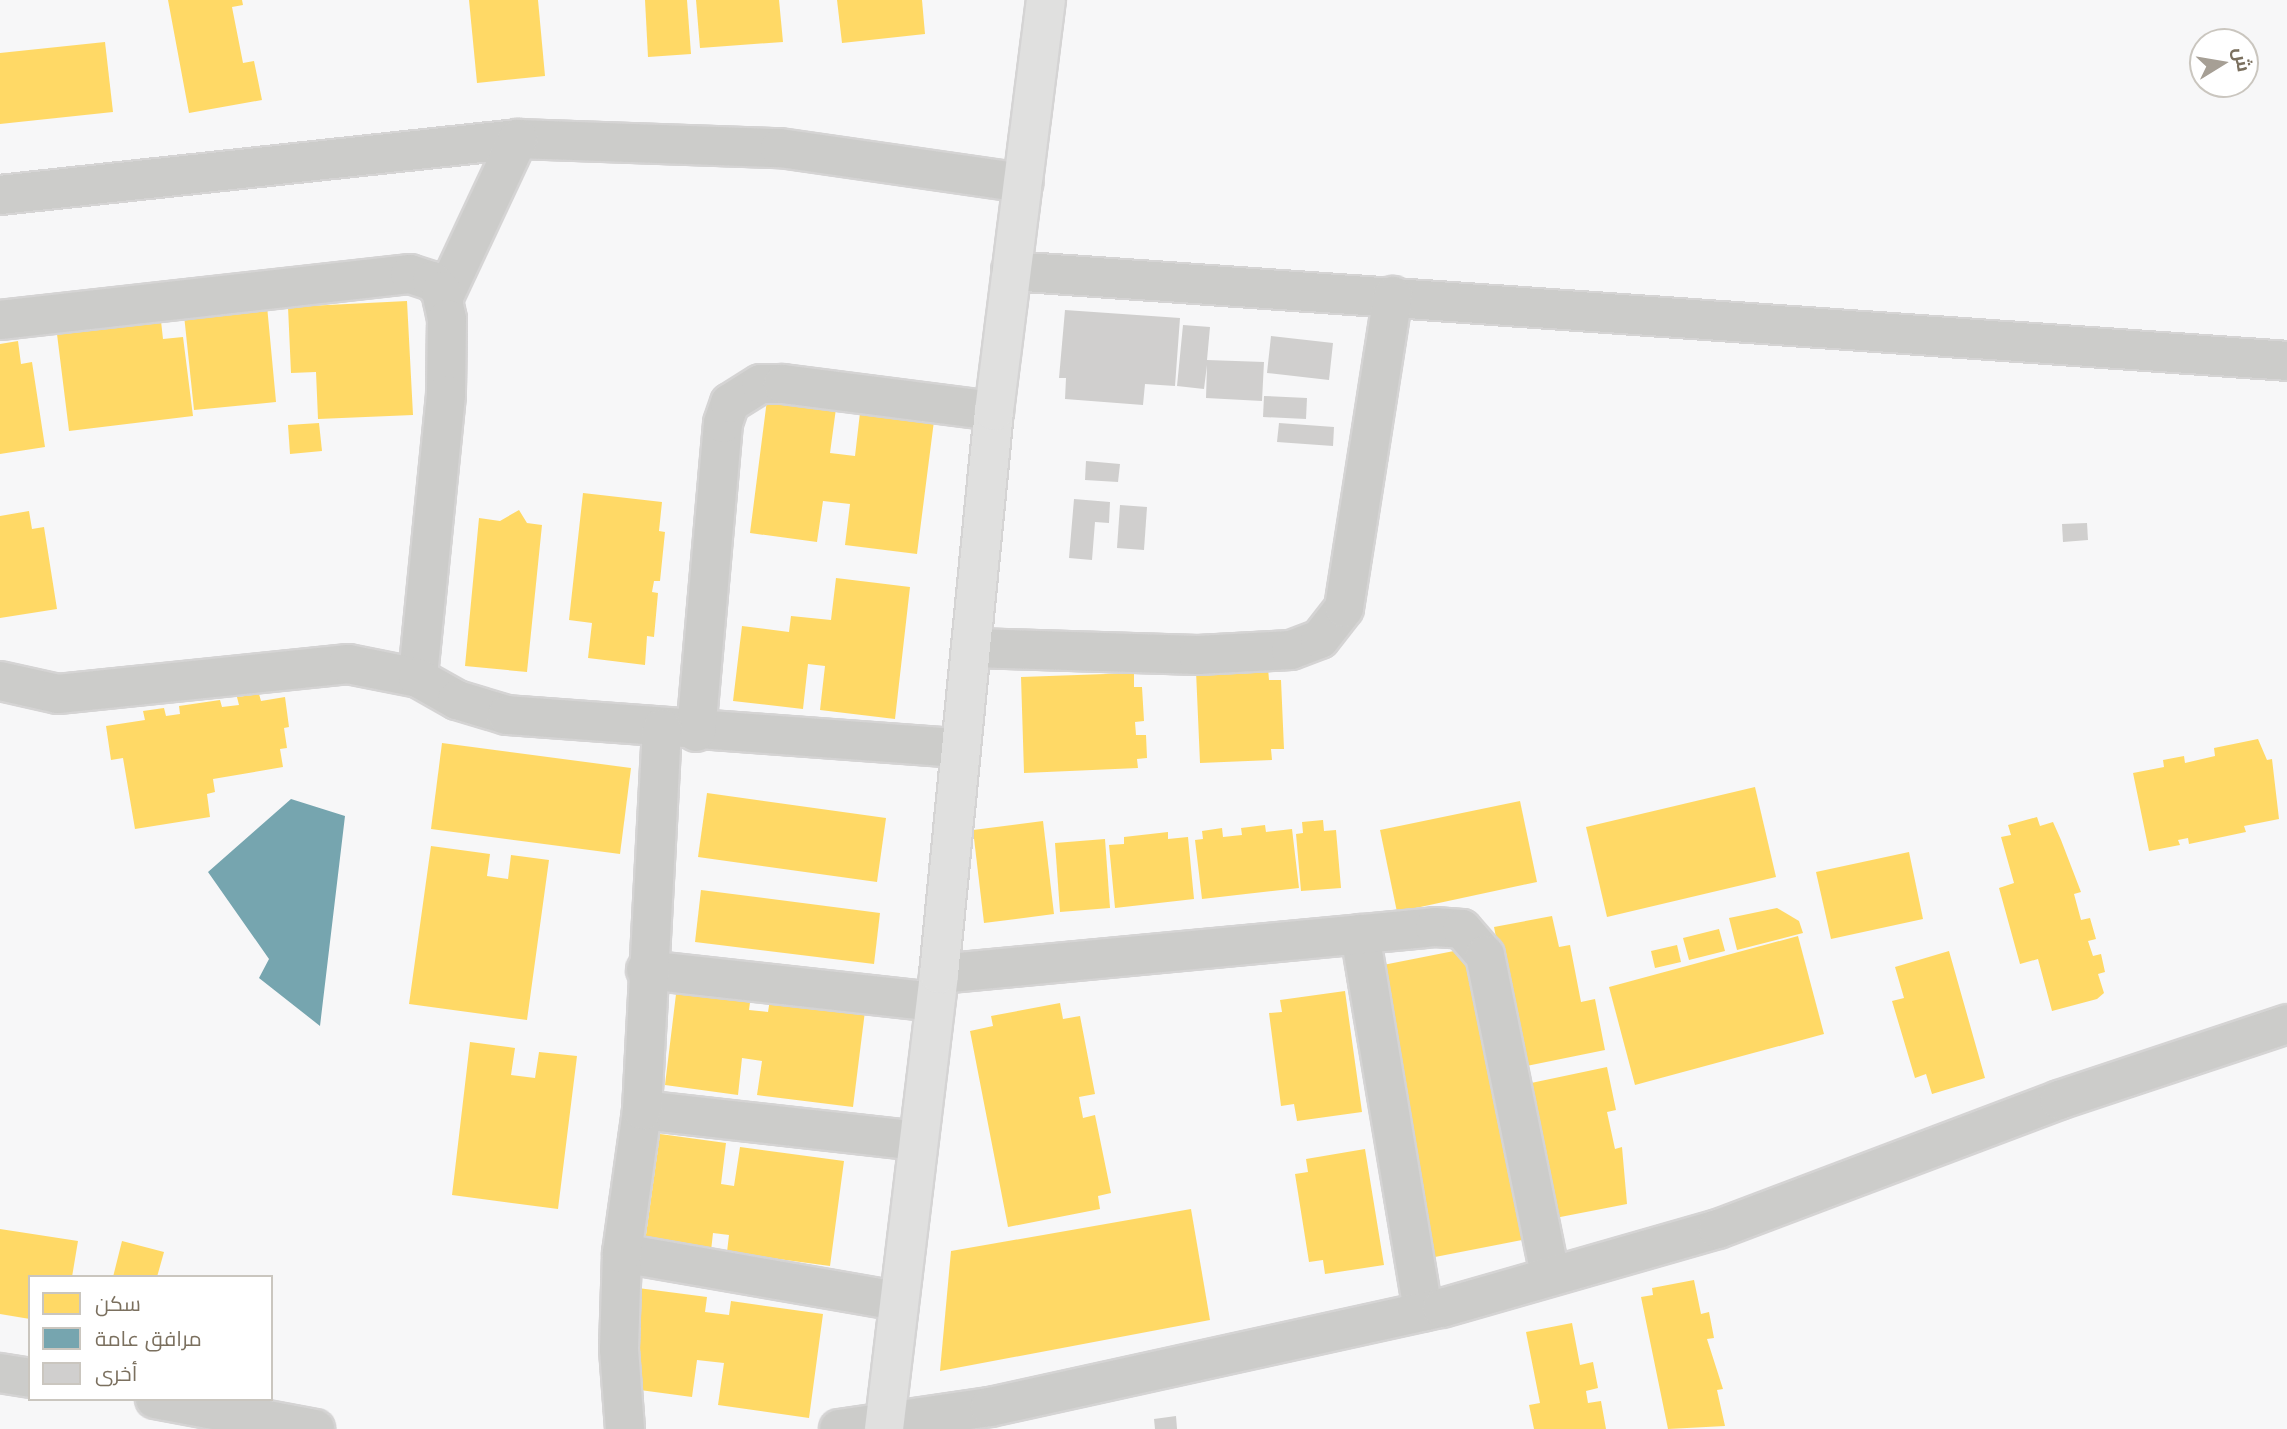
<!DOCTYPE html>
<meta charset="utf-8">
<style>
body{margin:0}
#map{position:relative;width:2287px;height:1429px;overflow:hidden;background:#f7f7f8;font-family:Mulish,Cairo,sans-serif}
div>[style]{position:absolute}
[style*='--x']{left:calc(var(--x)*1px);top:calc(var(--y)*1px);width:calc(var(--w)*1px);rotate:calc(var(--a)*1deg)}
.homes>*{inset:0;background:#ffd966}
.public>*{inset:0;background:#76a5af}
.building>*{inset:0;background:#d0cfce}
.roads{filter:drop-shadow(2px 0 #d5d4d4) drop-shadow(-2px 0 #d5d4d4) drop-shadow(0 2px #d5d4d4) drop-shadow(0 -2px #d5d4d4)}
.minor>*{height:38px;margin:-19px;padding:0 19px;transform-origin:19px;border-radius:19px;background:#ccccca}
.secondary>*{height:38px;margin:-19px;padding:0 19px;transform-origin:19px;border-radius:19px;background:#e0e0df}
span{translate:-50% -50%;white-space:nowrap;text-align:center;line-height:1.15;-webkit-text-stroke:7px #fff;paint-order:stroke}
.legend{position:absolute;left:28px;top:1275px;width:245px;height:126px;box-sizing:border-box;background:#fff;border:2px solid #cac6bf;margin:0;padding:9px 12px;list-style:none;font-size:21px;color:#7b705f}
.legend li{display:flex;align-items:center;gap:14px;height:35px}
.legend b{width:35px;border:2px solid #cac6bf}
.north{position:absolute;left:2189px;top:28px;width:70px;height:70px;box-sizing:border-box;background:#fff;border:2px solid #cac6bf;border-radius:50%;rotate:79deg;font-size:19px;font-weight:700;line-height:28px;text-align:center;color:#7b705f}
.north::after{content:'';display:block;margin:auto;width:24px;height:32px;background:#a69f95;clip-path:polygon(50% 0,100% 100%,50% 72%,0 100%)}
</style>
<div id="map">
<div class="homes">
<div style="clip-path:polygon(168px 0,242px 0,243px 5px,232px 7px,243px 63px,254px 61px,262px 100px,189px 113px)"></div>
<div style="clip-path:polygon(469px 0,538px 0,545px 76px,477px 83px)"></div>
<div style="clip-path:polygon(645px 0,687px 0,691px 54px,648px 57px)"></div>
<div style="clip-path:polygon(696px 0,779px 0,783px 42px,700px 48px)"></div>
<div style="clip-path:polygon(837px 0,922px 0,925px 34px,842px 43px)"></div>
<div style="clip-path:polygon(105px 42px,113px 112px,0 124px,0 53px)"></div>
<div style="clip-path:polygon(407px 301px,413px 415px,318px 419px,316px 372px,291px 373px,288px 307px)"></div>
<div style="clip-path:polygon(267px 306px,276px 402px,194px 410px,184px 315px)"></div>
<div style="clip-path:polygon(160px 312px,163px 339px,183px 337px,193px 416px,69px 431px,56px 326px)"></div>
<div style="clip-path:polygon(18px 341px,21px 364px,32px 362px,45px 447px,0 454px,0 344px)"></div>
<div style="clip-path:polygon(768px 392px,837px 401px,830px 453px,855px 456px,861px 404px,935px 413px,917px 554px,845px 545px,850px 504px,823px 501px,817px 542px,750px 533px)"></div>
<div style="clip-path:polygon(319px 423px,322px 451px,290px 454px,288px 425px)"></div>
<div style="clip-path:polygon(583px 493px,662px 502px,659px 531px,665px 532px,660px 581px,654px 581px,652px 592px,658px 593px,654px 637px,647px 636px,645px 665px,588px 658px,592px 623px,569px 620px)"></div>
<div style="clip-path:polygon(519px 510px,527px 523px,542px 525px,527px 672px,465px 666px,479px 518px,500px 521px)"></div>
<div style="clip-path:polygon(29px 511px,32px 529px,44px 527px,57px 609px,0 618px,0 516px)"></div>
<div style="clip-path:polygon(836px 578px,910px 587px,895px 719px,820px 710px,825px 666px,808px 664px,803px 709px,733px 701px,742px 626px,789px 632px,791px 616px,831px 620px)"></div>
<div style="clip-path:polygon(1268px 668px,1269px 680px,1281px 680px,1284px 749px,1271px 749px,1272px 760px,1200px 763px,1196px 671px)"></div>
<div style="clip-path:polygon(1134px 673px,1134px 687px,1142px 687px,1144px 721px,1135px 722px,1136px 735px,1146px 735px,1147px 758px,1137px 759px,1138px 768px,1024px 773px,1021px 677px)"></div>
<div style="clip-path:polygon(259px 694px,261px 701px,285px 697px,289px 727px,284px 728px,287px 748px,280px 749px,283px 767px,213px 779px,215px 792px,207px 794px,210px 817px,135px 829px,123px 758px,111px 760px,106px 726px,145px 720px,143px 711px,164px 708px,166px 716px,180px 714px,179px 706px,220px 700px,222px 707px,239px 705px,237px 697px)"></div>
<div style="clip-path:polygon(2258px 739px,2267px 760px,2272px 759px,2279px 819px,2244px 826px,2246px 832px,2189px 844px,2188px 838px,2178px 840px,2180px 845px,2149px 851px,2133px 773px,2164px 767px,2163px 760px,2184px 756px,2185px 763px,2215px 756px,2214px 748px)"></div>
<div style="clip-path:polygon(442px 743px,631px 768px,620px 854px,431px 829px)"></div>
<div style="clip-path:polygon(1755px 787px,1776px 877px,1607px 917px,1586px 827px)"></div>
<div style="clip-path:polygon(707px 793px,886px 818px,877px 882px,698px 857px)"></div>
<div style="clip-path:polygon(1520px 801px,1537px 882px,1397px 912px,1380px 830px)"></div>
<div style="clip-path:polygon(2037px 817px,2040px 826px,2053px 822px,2061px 840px,2081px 892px,2074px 894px,2081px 920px,2090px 918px,2096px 939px,2088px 941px,2093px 956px,2101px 954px,2105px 972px,2098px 974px,2104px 993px,2097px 999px,2052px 1011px,2038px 959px,2020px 964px,1999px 888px,2014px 883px,2001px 837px,2011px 835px,2008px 825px)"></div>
<div style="clip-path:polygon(1323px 820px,1324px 831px,1336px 830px,1341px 888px,1301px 891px,1296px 834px,1303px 833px,1302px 822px)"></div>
<div style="clip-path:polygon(1043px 821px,1054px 914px,984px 923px,973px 830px)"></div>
<div style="clip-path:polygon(1265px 825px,1266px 832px,1292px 829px,1299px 888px,1202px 899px,1195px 840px,1203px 839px,1202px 831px,1222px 828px,1223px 837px,1242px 835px,1241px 828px)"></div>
<div style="clip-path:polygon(1168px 832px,1168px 839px,1188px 837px,1194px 899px,1115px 908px,1109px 845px,1124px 844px,1124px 837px)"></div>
<div style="clip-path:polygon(1105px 839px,1110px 908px,1060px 912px,1055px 843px)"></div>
<div style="clip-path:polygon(431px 846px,490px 854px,487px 876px,508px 879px,511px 855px,549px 860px,527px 1020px,409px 1004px)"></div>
<div style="clip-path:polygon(1909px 852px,1923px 919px,1831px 939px,1816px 872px)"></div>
<div style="clip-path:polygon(701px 890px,880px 913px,874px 964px,695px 942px)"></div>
<div style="clip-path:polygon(1777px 908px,1799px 921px,1803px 933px,1737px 950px,1729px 918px)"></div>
<div style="clip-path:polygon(1552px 916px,1559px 947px,1570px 945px,1581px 1002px,1595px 999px,1605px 1050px,1522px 1067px,1494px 927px)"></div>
<div style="clip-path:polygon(1719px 929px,1725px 951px,1689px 960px,1683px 938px)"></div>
<div style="clip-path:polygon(1798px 936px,1824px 1034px,1635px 1085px,1609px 987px)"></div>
<div style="clip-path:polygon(1677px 945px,1681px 962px,1655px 968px,1651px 951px)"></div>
<div style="clip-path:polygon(1464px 949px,1522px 1240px,1435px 1257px,1378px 966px)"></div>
<div style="clip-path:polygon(1949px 951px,1985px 1078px,1932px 1094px,1926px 1074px,1915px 1078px,1892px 1001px,1904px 998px,1895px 967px)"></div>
<div style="clip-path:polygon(677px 986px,751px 995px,749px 1010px,768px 1012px,770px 999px,865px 1011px,853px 1107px,757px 1095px,762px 1061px,742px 1058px,738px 1095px,665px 1085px)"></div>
<div style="clip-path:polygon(1345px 991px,1362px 1112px,1297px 1121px,1294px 1104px,1281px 1106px,1269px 1013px,1282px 1012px,1280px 1000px)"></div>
<div style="clip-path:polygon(1060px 1003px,1063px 1019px,1080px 1016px,1095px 1094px,1079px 1097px,1083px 1118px,1095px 1115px,1111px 1193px,1098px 1196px,1100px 1209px,1008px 1227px,970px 1031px,993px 1026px,991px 1016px)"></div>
<div style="clip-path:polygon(470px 1042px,515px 1048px,511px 1075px,535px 1078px,539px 1052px,577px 1056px,558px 1209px,452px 1195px)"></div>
<div style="clip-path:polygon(1607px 1067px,1616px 1110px,1607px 1112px,1615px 1149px,1622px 1147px,1627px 1204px,1550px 1219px,1522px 1085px)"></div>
<div style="clip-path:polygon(660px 1134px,726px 1143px,721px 1184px,734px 1186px,740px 1147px,844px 1161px,830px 1266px,727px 1252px,729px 1235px,713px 1233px,711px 1251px,645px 1242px)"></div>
<div style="clip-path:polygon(1365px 1149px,1384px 1265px,1325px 1274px,1323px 1260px,1309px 1262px,1295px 1174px,1308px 1172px,1306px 1159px)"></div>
<div style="clip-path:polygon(1191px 1209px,1210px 1320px,940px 1371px,951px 1251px)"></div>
<div style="clip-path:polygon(0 1229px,78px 1241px,72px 1277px,30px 1277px,30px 1319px,0 1314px)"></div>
<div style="clip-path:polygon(122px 1241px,164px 1252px,157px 1277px,113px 1277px)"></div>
<div style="clip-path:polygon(1694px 1280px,1701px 1314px,1709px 1312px,1714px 1338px,1707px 1339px,1723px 1389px,1717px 1390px,1725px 1426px,1668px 1429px,1641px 1297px,1653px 1295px,1652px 1288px)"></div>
<div style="clip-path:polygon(638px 1288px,707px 1297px,705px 1312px,729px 1315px,731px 1301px,823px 1314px,809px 1418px,718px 1405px,724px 1363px,697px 1360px,692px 1397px,625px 1388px)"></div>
<div style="clip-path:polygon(1572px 1323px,1580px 1365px,1593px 1362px,1598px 1388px,1586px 1391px,1588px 1403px,1601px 1401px,1606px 1429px,1534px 1429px,1529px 1405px,1540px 1403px,1526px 1332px)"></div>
</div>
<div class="public">
<div style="clip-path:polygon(291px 799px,345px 816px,320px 1026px,259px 978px,269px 959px,208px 872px)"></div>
</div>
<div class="building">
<div style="clip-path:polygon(1065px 310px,1180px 318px,1175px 386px,1145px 384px,1143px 405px,1065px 399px,1066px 378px,1059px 378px)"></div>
<div style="clip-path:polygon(1183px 325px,1210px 327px,1207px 360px,1264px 362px,1262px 401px,1206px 398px,1207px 365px,1204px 389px,1177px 386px)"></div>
<div style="clip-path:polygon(1271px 336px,1333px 343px,1329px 380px,1267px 373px)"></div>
<div style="clip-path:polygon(1264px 396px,1307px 398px,1306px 419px,1263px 417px)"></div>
<div style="clip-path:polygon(1279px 423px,1334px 427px,1333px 446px,1277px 442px)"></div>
<div style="clip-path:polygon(1086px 461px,1120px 464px,1118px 482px,1085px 480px)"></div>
<div style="clip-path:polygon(1074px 499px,1110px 502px,1109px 523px,1095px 522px,1092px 560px,1069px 558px)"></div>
<div style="clip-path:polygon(1120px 505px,1147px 507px,1144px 550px,1117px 548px)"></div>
<div style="clip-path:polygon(2087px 523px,2088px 540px,2063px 542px,2062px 524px)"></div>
<div style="clip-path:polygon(1176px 1416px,1177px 1429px,1155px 1429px,1154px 1419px)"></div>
</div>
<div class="roads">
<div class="minor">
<div style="--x:0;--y:195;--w:521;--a:-6.17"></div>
<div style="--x:518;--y:139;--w:262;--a:2"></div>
<div style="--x:780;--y:148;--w:246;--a:8.2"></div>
<div style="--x:1011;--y:271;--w:1279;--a:4.03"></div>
<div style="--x:443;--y:299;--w:177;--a:-64.9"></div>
<div style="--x:0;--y:320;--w:413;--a:-6.4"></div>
<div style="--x:410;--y:274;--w:23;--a:18"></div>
<div style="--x:432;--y:281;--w:13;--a:48"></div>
<div style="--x:441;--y:291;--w:29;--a:78"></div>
<div style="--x:447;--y:319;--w:76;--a:90.8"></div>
<div style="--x:446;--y:395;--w:284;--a:95.7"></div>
<div style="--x:974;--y:648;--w:224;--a:1.8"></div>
<div style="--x:1198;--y:655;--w:93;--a:-3.1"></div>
<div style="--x:1291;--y:650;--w:31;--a:-21"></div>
<div style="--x:1320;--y:639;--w:39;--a:-52"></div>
<div style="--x:1344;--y:608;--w:316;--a:-81.1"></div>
<div style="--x:0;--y:681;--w:59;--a:12.6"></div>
<div style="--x:58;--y:694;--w:292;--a:-5.9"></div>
<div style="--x:348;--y:664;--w:71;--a:11.3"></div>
<div style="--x:418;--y:678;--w:45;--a:29.4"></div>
<div style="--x:457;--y:700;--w:52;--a:16.7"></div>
<div style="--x:507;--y:715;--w:454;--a:4.2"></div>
<div style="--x:696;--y:732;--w:310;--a:-85"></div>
<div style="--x:723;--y:423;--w:21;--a:-71"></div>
<div style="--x:730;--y:403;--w:36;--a:-32"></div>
<div style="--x:761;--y:384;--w:22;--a:0"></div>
<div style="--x:783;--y:384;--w:213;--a:7.3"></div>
<div style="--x:1360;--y:934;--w:383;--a:80.5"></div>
<div style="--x:646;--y:970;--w:291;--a:6.3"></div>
<div style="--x:939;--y:974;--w:498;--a:-5.4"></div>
<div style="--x:1435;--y:927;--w:27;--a:4"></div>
<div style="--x:1462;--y:929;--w:35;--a:49"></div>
<div style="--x:1485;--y:955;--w:327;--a:78.5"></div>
<div style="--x:642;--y:1110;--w:277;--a:6.4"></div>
<div style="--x:622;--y:1253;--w:280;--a:9.9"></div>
<div style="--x:0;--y:1373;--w:30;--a:9"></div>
<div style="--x:155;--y:1399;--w:163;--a:10.6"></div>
<div style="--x:625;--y:1429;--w:80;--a:-94.3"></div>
<div style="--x:619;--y:1349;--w:96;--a:-88.2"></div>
<div style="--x:622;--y:1253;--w:144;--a:-82"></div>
<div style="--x:642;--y:1110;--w:382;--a:-87"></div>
<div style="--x:839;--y:1429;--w:153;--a:-8.3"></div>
<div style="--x:990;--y:1407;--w:463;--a:-12.4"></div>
<div style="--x:1442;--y:1308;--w:287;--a:-16"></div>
<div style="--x:1718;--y:1229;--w:365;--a:-20.7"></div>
<div style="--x:2059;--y:1100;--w:240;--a:-18.4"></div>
</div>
<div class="secondary">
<div style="--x:884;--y:1429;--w:458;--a:-83.1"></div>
<div style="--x:939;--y:974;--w:566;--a:-84.42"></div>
<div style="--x:994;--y:411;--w:414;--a:-82.8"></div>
</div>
</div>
<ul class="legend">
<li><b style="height:19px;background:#ffd966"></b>سكن</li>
<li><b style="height:19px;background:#76a5af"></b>مرافق عامة</li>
<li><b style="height:19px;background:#d0cfce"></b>أخرى</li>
</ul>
<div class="north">ش</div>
</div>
